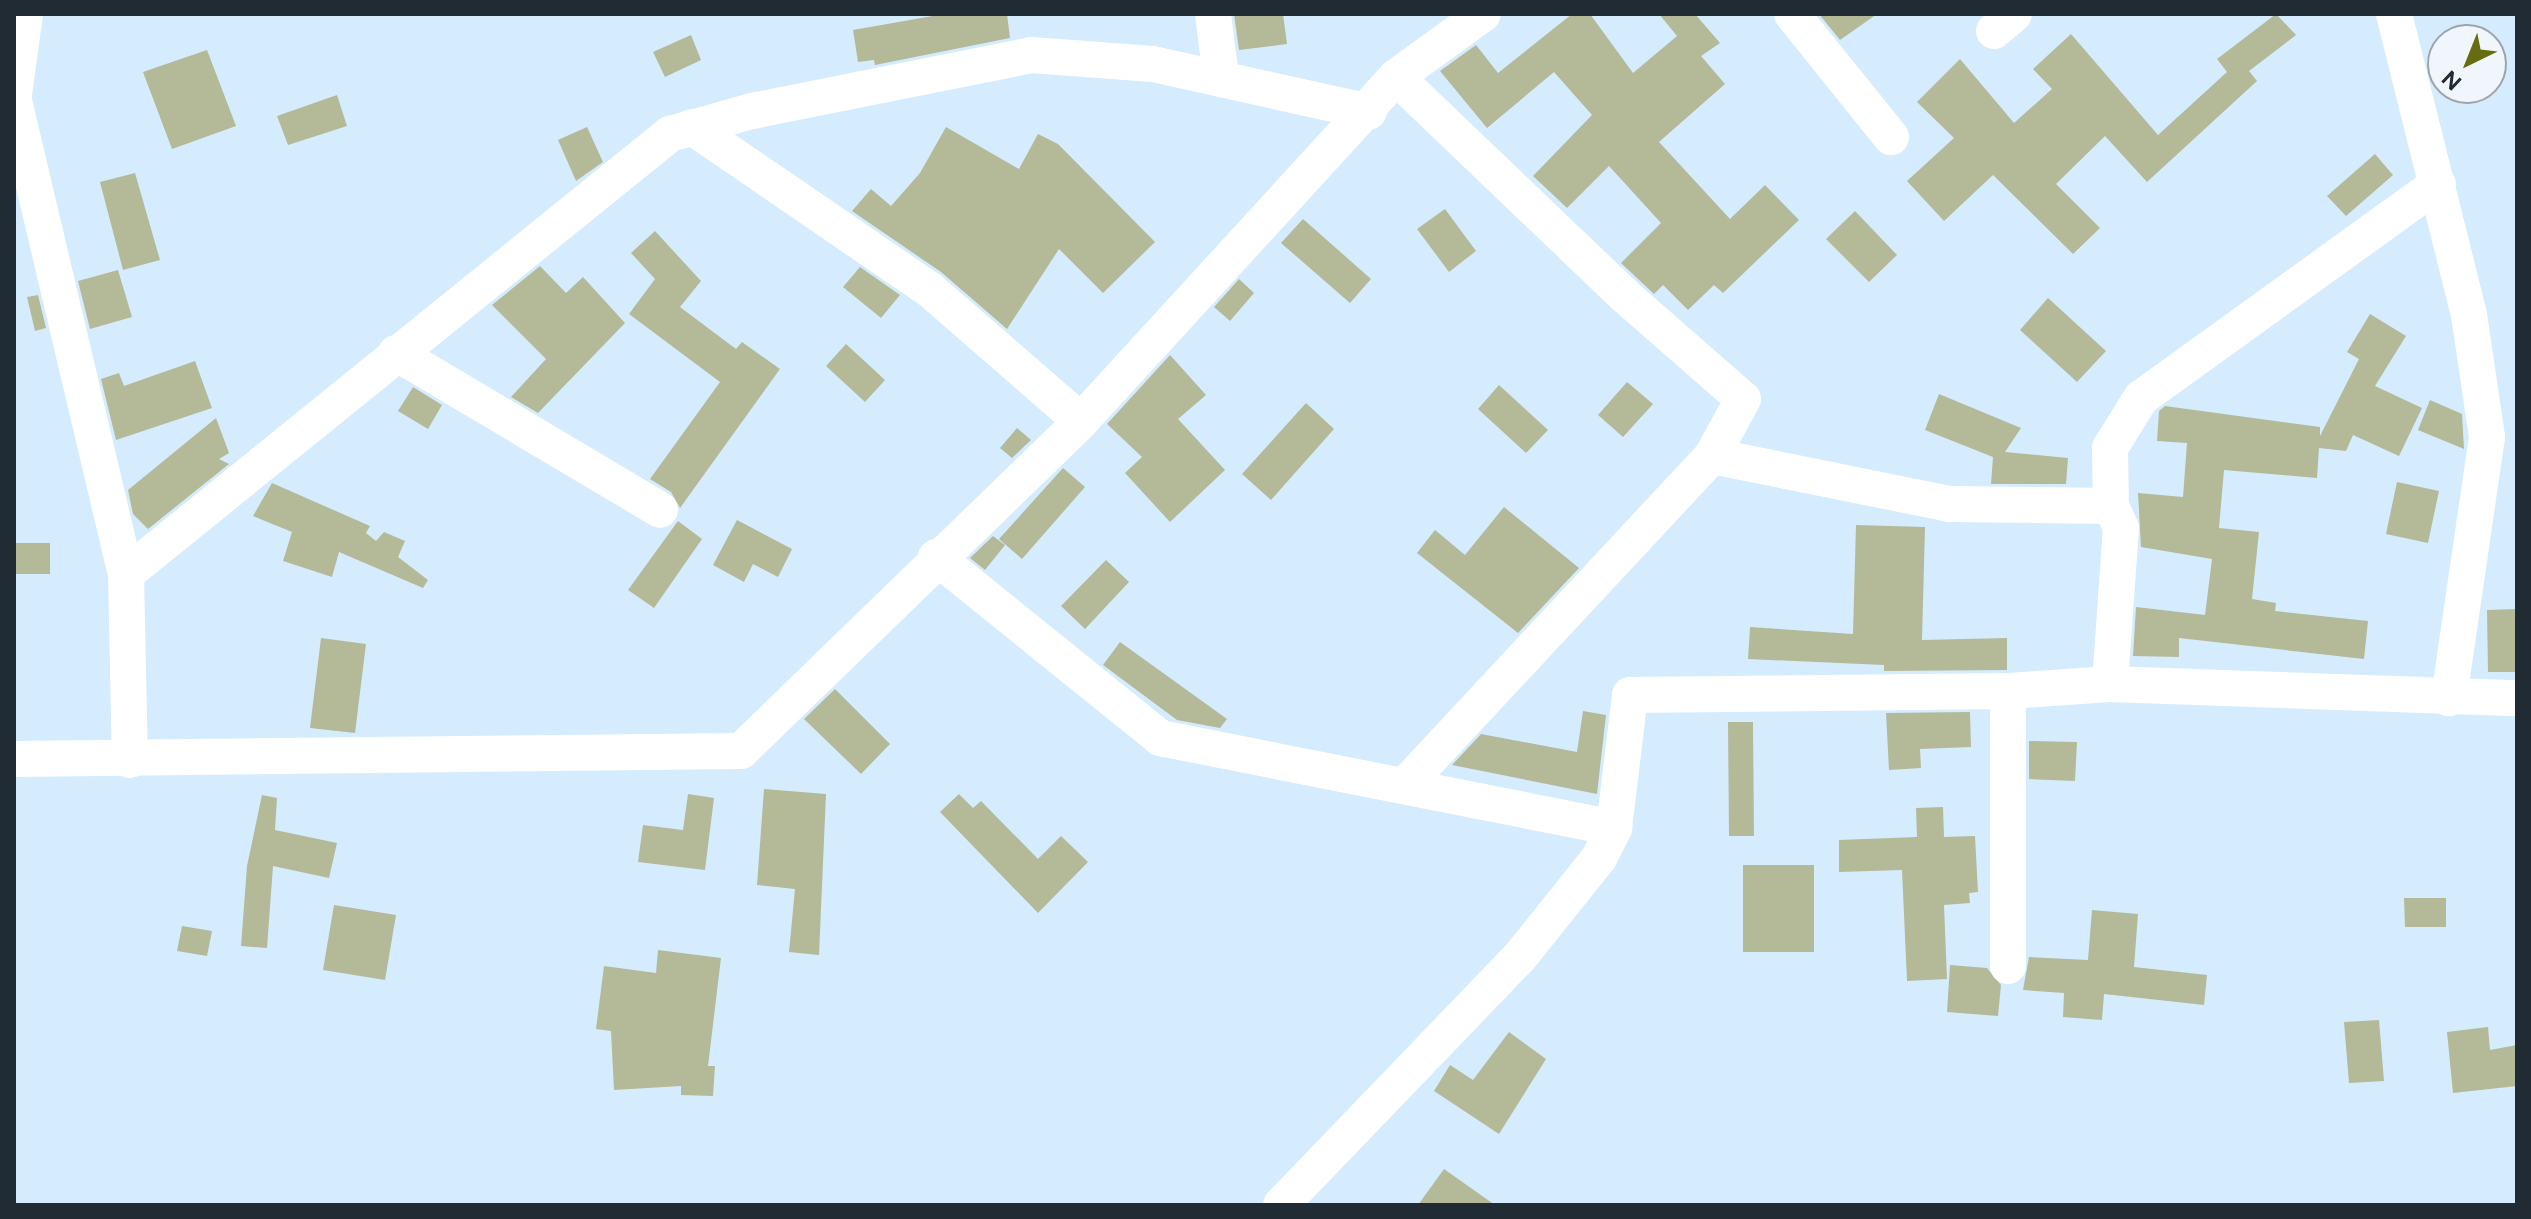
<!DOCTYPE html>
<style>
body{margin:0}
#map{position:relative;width:2531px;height:1219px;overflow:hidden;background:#d4ecfe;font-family:Figtree,sans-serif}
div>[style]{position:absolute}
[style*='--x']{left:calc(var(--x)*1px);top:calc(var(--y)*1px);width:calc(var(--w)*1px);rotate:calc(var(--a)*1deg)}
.building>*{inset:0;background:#b4b998}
.street>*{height:36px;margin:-18px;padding:0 18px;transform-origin:18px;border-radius:18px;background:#fff}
span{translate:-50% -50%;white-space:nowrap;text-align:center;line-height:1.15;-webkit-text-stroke:8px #f0f6fb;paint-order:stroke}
.frame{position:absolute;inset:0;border:16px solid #202b34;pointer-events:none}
.north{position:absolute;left:2427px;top:24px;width:80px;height:80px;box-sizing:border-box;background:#f0f6fb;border:2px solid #9da5ab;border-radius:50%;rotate:223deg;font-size:22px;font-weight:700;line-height:32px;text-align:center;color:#202b34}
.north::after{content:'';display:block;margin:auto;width:28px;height:36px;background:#676c11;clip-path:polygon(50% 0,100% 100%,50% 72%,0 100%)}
</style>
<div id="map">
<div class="building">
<div style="clip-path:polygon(944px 14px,1007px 14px,1010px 38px,875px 65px,874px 60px,858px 62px,853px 30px)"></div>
<div style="clip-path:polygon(1234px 14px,1283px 14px,1287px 44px,1239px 50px)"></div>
<div style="clip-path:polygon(1572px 14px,1590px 14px,1633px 73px,1677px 36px,1659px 14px,1695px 14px,1720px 43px,1701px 56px,1725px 84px,1659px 142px,1730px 219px,1765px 185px,1799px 220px,1723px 293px,1714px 285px,1688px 310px,1663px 285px,1654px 294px,1621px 263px,1661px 223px,1609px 166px,1567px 208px,1533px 176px,1592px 115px,1554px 72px,1487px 128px,1440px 71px,1476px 45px,1498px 73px)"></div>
<div style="clip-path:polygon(1819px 14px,1877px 14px,1840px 40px)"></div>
<div style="clip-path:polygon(2276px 14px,2296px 35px,2249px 71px,2257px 81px,2147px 182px,2105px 136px,2056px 184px,2100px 228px,2073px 254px,1993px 175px,1944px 221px,1907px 181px,1954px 138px,1917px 102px,1960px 59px,2014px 123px,2052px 89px,2033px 69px,2071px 34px,2158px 135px,2227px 72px,2217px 59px)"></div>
<div style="clip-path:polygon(691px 35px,701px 60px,665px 77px,653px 52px)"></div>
<div style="clip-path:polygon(207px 50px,236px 126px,172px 149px,143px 72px)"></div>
<div style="clip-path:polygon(337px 95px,347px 126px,288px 145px,277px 116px)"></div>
<div style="clip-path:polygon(587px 127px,603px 162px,576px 181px,558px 140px)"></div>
<div style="clip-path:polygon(946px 127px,1019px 169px,1038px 134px,1058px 144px,1155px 242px,1103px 293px,1059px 249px,1007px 329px,941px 272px,852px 211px,871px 189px,891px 206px,920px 173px)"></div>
<div style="clip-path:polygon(2375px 154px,2393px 175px,2346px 216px,2327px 196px)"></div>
<div style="clip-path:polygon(135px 173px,160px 260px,123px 270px,100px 182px)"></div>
<div style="clip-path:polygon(1445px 209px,1476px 251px,1449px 272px,1417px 229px)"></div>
<div style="clip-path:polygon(1855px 211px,1897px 255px,1869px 282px,1826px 239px)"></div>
<div style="clip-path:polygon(1303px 219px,1371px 279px,1350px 303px,1281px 243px)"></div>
<div style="clip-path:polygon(655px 231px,701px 281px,680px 307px,736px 349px,742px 342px,780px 369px,680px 508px,671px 492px,650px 479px,720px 382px,629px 314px,655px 279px,631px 253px)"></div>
<div style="clip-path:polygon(540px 266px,566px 293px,583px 277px,625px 323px,538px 413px,511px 397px,546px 359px,492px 305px)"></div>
<div style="clip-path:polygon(860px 267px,900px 295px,881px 318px,843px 287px)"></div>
<div style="clip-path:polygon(118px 270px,132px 317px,90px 329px,78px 281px)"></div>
<div style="clip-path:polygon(1239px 279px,1254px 293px,1230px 321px,1214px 307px)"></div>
<div style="clip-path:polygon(38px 295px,46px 328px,35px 331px,27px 297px)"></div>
<div style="clip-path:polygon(2048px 298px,2106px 351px,2077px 382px,2020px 330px)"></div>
<div style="clip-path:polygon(2370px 314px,2406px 336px,2375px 386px,2422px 408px,2399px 456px,2353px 435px,2346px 451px,2319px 448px,2317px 478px,2224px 470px,2219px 528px,2259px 532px,2252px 599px,2276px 603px,2275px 611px,2368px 621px,2364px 659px,2179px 638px,2179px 657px,2133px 656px,2136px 607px,2205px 615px,2212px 559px,2141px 547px,2138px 493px,2183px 497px,2187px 443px,2157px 441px,2159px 411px,2165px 406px,2320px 427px,2320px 436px,2359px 359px,2347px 352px)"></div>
<div style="clip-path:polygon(846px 344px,885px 380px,865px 402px,826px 366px)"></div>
<div style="clip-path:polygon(1170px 355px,1206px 395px,1178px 419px,1225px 470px,1170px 522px,1125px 473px,1142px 457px,1107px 424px)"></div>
<div style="clip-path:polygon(195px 361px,212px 408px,116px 440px,101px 379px,119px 373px,124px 386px)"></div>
<div style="clip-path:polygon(1627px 382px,1653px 404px,1623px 437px,1598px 415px)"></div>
<div style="clip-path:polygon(1499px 385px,1548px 430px,1526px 453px,1478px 409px)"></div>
<div style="clip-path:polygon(413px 387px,442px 405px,428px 429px,398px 411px)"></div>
<div style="clip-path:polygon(1939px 394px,2021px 428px,2005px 452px,2068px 458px,2066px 484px,1991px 484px,1993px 457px,1925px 430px)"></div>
<div style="clip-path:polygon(2430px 400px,2462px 414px,2464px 449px,2418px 430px)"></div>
<div style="clip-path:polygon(1306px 403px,1334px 429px,1271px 500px,1242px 474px)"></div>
<div style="clip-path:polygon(216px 418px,229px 453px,219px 459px,229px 464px,148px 529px,133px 514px,128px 490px)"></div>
<div style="clip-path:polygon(1017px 428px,1031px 440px,1012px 458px,1000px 448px)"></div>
<div style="clip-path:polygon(1063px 468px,1085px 487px,1022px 559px,999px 539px)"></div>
<div style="clip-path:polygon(2397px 482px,2439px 491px,2428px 543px,2386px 534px)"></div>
<div style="clip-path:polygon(272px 483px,370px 526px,366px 533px,376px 541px,384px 532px,405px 541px,398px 557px,428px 580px,423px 588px,339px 552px,332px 577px,283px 561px,292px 532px,253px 516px)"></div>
<div style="clip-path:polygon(1504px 507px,1579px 568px,1518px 633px,1417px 553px,1435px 530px,1465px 555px)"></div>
<div style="clip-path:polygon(737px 520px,792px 549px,778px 577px,753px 564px,744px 582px,713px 565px)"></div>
<div style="clip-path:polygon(678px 521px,702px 539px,654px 608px,628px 590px)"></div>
<div style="clip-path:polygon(1856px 525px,1925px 527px,1922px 640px,2007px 638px,2007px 670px,1884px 671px,1884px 665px,1748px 659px,1750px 627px,1853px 634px)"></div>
<div style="clip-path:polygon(993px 536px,1005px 545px,985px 570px,970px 558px)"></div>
<div style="clip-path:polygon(14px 543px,50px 543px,50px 574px,14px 574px)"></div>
<div style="clip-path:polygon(1106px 560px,1129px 582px,1085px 629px,1061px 606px)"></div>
<div style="clip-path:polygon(2517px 609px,2517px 672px,2488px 672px,2487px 610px)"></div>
<div style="clip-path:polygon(321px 638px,366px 644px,355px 733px,310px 728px)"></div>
<div style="clip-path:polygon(1120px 642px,1227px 719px,1220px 728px,1177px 720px,1103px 665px)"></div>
<div style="clip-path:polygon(835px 689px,890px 744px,861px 774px,804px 719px)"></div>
<div style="clip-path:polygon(1583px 711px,1606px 715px,1597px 794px,1452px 765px,1481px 734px,1577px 752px)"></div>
<div style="clip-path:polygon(1970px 712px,1971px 747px,1920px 749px,1921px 768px,1889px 770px,1886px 713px)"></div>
<div style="clip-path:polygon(1728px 722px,1753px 722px,1754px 836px,1729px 836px)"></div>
<div style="clip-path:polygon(2029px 741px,2077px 742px,2075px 781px,2029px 779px)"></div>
<div style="clip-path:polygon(764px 789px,826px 794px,819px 955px,789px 952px,795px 889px,757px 885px)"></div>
<div style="clip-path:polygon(688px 794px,714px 798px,705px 870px,638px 862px,643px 825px,683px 830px)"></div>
<div style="clip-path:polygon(959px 794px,973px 808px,981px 801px,1038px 859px,1061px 836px,1088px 862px,1038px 913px,940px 812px)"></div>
<div style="clip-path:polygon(262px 795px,277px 798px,275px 830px,337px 843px,329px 878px,273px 866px,267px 948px,241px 946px,247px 866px)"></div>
<div style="clip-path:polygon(1943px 807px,1944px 837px,1975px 836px,1978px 892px,1969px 893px,1970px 903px,1944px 905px,1947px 979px,1907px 981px,1902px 870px,1839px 872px,1839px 840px,1917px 837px,1916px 808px)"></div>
<div style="clip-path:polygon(1743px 865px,1814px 865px,1814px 952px,1743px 952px)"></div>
<div style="clip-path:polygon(2404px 898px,2446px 898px,2446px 927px,2405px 927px)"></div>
<div style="clip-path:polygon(334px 905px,396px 915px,385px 980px,323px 970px)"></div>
<div style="clip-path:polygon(2092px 910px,2138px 914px,2134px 967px,2207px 975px,2204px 1005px,2104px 994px,2102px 1020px,2063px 1017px,2064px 993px,2023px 990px,2029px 957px,2088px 960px)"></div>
<div style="clip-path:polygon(182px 926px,212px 931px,207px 956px,177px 951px)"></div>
<div style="clip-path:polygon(658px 950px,721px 958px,708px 1066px,715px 1066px,713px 1096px,681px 1095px,681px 1086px,614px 1090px,611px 1031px,596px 1029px,604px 966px,656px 973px)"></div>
<div style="clip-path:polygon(1950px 965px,1987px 968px,2001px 985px,1998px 1016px,1947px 1012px)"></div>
<div style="clip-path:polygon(2379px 1020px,2384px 1081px,2349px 1083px,2344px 1022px)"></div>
<div style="clip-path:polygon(2488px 1027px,2490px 1050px,2517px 1045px,2517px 1086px,2453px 1093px,2447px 1032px)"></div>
<div style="clip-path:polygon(1509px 1032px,1546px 1059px,1499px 1134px,1434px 1091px,1450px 1065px,1473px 1080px)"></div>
<div style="clip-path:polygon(1444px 1169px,1495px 1205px,1418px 1205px)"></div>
</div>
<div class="street">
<div style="--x:1213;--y:14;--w:64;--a:82.8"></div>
<div style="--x:1792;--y:14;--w:158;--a:51.2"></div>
<div style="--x:2394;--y:14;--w:310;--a:76"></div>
<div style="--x:2469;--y:315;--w:123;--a:81.6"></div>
<div style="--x:2487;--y:437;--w:264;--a:98.3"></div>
<div style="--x:1994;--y:31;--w:26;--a:-40"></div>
<div style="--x:1396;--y:77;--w:315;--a:43.7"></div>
<div style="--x:1624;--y:295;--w:158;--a:41.2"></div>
<div style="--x:1743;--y:399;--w:65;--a:118.5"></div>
<div style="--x:1712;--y:456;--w:450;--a:133"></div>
<div style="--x:14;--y:94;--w:81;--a:-82.2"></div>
<div style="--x:14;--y:101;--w:486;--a:76.7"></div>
<div style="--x:126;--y:574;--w:186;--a:88.8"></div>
<div style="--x:692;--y:127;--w:287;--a:34.4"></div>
<div style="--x:929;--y:289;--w:201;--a:41"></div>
<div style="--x:396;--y:353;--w:307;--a:30.7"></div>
<div style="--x:1712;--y:456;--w:243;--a:11.4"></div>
<div style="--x:1950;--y:504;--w:161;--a:0.7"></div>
<div style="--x:936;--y:557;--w:288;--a:38.9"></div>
<div style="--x:1160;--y:738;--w:463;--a:11.2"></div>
<div style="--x:1614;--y:828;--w:134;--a:-83.1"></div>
<div style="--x:1630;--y:695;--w:378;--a:-0.6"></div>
<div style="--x:2008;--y:691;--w:102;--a:-3.9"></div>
<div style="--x:2110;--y:684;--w:407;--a:2"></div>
<div style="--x:126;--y:574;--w:700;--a:-38.97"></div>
<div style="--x:670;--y:134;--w:85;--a:-15.7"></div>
<div style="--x:752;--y:111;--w:285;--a:-11.3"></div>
<div style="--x:1031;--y:55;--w:122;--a:4.2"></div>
<div style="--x:1153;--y:64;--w:221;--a:12.5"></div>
<div style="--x:2110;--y:684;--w:156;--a:-86"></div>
<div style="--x:2121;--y:528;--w:24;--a:-114"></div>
<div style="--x:2111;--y:506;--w:58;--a:-91"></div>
<div style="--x:2110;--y:448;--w:59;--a:-58.2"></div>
<div style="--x:2141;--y:398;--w:366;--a:-35.8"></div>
<div style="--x:2008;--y:691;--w:275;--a:90"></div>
<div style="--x:14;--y:759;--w:727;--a:-0.63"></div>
<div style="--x:741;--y:751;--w:474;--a:-44.1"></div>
<div style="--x:1081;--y:421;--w:466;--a:-47.5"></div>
<div style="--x:1396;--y:77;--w:107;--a:-35.9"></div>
<div style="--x:1281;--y:1205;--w:343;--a:-46.1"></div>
<div style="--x:1519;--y:958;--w:128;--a:-51.3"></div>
<div style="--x:1599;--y:858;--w:34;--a:-63"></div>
</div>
<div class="frame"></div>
<div class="north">N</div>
</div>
